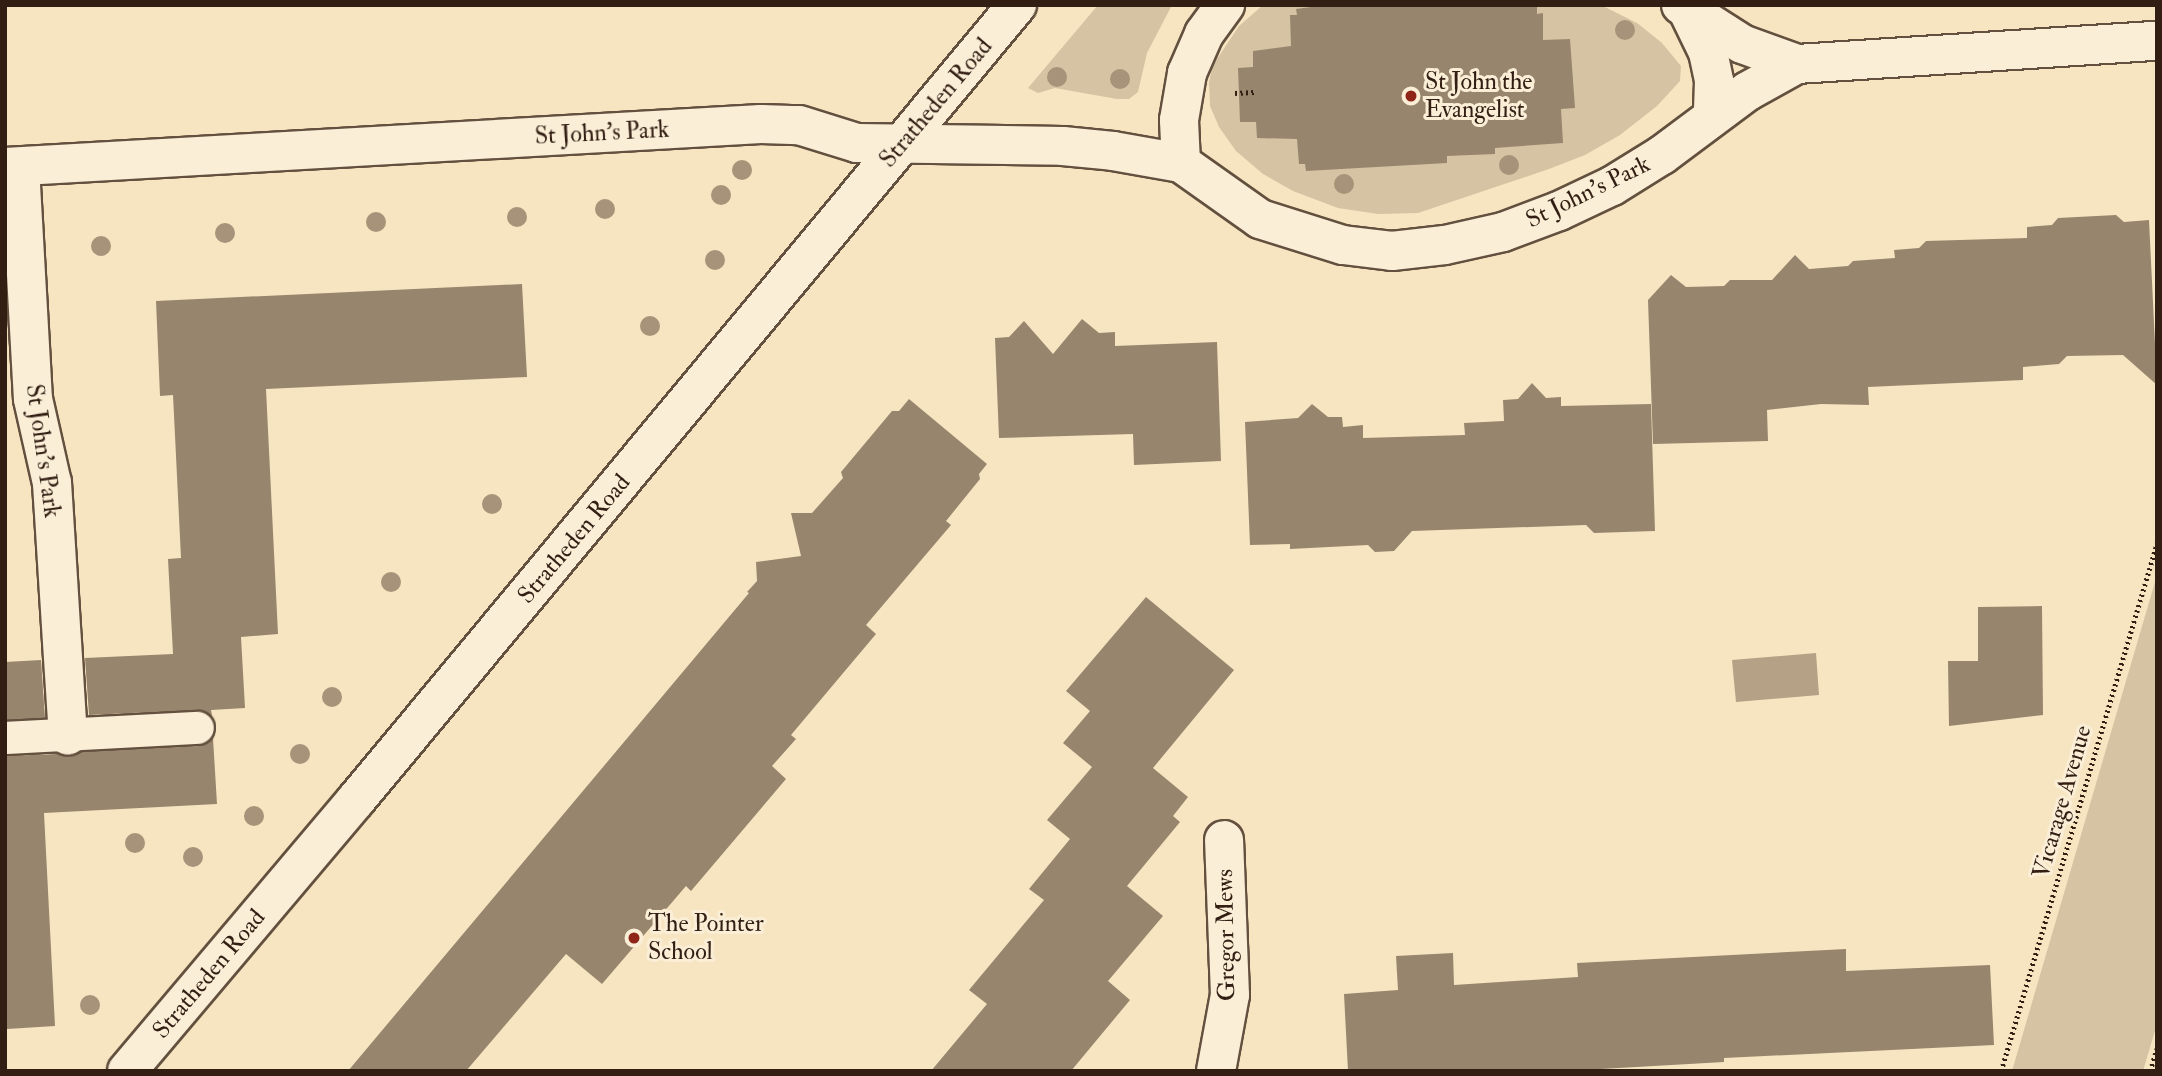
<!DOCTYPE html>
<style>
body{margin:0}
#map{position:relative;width:2162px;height:1076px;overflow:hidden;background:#f7e5c1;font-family:"IM FELL Double Pica",serif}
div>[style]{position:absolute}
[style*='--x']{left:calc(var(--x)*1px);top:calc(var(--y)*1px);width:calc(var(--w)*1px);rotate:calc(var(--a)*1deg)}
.green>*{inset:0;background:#d6c3a3}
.water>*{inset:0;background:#b4a186}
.building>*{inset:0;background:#98856d}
.path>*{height:4.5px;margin-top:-2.25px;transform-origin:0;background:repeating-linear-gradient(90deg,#321e13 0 2px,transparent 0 5.5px)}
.roads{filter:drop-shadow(2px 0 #63503e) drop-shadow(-2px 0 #63503e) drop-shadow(0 2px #63503e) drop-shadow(0 -2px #63503e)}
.lane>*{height:32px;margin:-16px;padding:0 16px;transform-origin:16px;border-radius:16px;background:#faeed7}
.street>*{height:38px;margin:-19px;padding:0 19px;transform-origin:19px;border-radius:19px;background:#faeed7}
.secondary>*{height:38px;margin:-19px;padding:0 19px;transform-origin:19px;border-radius:19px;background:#faeed7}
.trees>*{width:20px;height:20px;margin:-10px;border-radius:50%;background:#a69379}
.dots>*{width:19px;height:19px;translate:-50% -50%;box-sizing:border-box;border:4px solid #faeed7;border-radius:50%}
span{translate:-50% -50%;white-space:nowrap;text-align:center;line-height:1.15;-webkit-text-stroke:6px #faeed7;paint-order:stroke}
.poi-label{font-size:24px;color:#321e13}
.left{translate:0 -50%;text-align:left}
.street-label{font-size:24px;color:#321e13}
.frame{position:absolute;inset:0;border:7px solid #321e13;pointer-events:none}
</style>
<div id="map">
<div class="green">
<div style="clip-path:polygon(1098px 5px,1172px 5px,1147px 53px,1138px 92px,1129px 99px,1117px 99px,1055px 88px,1038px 93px,1028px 88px)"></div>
<div style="clip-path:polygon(1263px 5px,1601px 5px,1637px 23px,1662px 43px,1681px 66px,1680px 81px,1657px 106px,1620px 135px,1585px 155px,1549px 169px,1418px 213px,1378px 214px,1338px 208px,1293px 191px,1263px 174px,1236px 151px,1219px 127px,1210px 106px,1209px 82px,1213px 65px,1239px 26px)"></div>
<div style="clip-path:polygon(2157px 575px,2157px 1024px,2143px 1071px,2012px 1071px)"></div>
</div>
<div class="water">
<div style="clip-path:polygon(1816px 653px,1819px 695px,1736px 702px,1732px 660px)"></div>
</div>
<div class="building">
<div style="clip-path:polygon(1326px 5px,1537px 5px,1537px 14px,1543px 13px,1543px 40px,1570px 39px,1575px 108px,1561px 109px,1563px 143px,1495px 148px,1495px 154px,1447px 156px,1447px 163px,1306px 171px,1305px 164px,1299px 164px,1297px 139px,1257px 138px,1256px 122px,1240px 122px,1238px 68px,1253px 67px,1253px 51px,1291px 46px,1290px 15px,1297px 15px,1296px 9px)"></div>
<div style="clip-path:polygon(2116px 215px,2124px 222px,2149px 220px,2157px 385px,2123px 355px,2067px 356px,2059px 364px,2023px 367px,2023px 380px,1868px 387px,1869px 405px,1821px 404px,1767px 410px,1768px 441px,1653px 444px,1648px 300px,1671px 275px,1686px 287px,1724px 286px,1730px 280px,1772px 280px,1795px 255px,1809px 269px,1848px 266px,1853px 261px,1895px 258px,1894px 250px,1919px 248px,1926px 241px,2027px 238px,2027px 227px,2052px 225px,2058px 218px)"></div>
<div style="clip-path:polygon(522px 284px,527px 377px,266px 389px,278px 634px,241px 637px,245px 708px,211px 710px,212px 716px,197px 710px,89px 715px,85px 658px,173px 654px,168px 559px,181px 558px,173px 395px,160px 396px,156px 301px)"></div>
<div style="clip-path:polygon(1082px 319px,1099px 333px,1115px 332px,1115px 346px,1217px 342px,1221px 461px,1134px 465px,1133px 434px,999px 438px,995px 338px,1009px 337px,1024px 321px,1053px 354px)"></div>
<div style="clip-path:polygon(1532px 383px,1546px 398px,1561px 397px,1561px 406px,1651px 404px,1655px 531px,1594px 533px,1586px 525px,1412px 531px,1394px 551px,1375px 552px,1368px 545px,1290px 549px,1290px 544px,1250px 545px,1245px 422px,1298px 418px,1312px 404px,1328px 417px,1342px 417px,1343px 427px,1363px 425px,1363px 438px,1465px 435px,1464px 423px,1504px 421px,1503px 400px,1518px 399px)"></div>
<div style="clip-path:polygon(909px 399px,987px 464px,979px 474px,980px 479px,946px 521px,951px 525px,866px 625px,876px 634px,791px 735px,796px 739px,772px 766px,786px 779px,691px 891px,686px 886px,602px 984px,566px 954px,466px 1071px,348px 1071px,749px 593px,747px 592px,757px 581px,756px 562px,801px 556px,791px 513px,812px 513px,843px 478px,841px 472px,892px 411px,899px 411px)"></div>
<div style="clip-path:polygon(1146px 597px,1234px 670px,1153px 768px,1188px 797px,1173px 816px,1180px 822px,1127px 886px,1163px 916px,1108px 981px,1130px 1000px,1071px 1071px,931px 1071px,987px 1004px,969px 990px,1044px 900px,1029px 889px,1070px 839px,1047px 820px,1092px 767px,1063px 743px,1090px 711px,1066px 691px)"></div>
<div style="clip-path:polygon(2042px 606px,2043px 715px,1949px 726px,1948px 661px,1978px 661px,1978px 607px)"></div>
<div style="clip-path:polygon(41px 660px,45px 718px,5px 720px,5px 662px)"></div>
<div style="clip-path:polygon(213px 738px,217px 804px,44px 813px,55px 1026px,7px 1029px,5px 756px,57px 754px,69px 757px,81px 752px,199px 746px)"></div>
<div style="clip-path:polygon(1846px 949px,1846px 971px,1990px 965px,1994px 1045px,1724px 1058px,1724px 1062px,1566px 1071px,1348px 1071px,1344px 994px,1398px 990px,1396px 956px,1453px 953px,1454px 985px,1578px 977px,1577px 963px)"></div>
</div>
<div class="path">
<div style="--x:1235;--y:93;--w:20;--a:-3"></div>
<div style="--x:2001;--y:1071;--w:551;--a:-73.54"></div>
<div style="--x:2150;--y:1071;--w:24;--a:-73"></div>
</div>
<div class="roads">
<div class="lane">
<div style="--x:5;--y:738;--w:193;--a:-3"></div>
</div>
<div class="street">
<div style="--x:1681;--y:5;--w:72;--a:32.6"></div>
<div style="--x:1742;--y:44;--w:59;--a:20"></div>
<div style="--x:1797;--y:64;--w:361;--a:-3.7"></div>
<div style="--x:1687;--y:9;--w:48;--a:64"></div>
<div style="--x:1708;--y:52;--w:30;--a:78"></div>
<div style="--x:1714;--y:81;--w:35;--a:92"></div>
<div style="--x:1181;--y:163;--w:43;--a:-92.7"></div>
<div style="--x:1179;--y:120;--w:48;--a:-80.3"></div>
<div style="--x:1187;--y:73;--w:43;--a:-66.4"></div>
<div style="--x:1204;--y:34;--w:36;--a:-54"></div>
<div style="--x:5;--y:167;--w:757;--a:-3.26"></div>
<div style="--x:761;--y:124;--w:38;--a:2"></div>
<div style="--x:799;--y:125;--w:61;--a:17.2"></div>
<div style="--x:857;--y:143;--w:206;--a:0.8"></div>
<div style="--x:1063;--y:146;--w:50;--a:5.7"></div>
<div style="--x:1113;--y:151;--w:69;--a:10"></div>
<div style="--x:1181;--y:163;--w:97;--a:35.3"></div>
<div style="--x:1260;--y:219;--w:87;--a:17.4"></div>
<div style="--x:1343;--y:245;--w:49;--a:7"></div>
<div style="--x:1392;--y:251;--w:53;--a:-6.5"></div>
<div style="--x:1445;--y:245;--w:59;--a:-12.6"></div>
<div style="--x:1503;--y:232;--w:60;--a:-20.6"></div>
<div style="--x:1559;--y:211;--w:59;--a:-25.3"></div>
<div style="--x:1612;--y:186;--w:59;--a:-31.8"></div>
<div style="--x:1662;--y:155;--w:107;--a:-36.7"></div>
<div style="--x:1748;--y:91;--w:56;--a:-28.9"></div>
<div style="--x:20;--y:167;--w:232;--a:86.8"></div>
<div style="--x:33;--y:399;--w:86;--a:77.3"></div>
<div style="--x:52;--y:483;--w:253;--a:86.4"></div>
<div style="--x:1216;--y:1071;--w:77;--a:-79.6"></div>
<div style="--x:1230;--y:995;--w:155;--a:-92.2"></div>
</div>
<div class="secondary">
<div style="--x:127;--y:1071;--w:355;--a:-49.8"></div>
<div style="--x:356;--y:800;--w:1034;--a:-50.26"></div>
</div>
</div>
<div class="trees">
<div style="left:1625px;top:30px"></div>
<div style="left:1057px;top:77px"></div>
<div style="left:1120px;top:79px"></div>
<div style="left:1509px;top:165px"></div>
<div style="left:742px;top:170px"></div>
<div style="left:1344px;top:184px"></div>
<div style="left:721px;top:195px"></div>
<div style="left:605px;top:209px"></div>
<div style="left:517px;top:217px"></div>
<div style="left:376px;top:222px"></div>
<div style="left:225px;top:233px"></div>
<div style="left:101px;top:246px"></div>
<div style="left:715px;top:260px"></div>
<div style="left:650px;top:326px"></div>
<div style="left:492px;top:504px"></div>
<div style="left:391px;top:582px"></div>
<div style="left:332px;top:697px"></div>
<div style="left:300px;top:754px"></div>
<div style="left:254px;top:816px"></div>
<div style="left:135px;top:843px"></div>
<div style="left:193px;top:857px"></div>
<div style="left:90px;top:1005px"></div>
</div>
<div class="dots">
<div style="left:1411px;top:96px;background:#8f2418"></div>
<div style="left:634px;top:938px;background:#8f2418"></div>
</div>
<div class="poi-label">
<span class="left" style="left:1425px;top:96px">St John the<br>Evangelist</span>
<span class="left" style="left:648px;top:938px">The Pointer<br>School</span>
</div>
<div class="street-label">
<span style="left:936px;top:103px;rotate:-50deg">Stratheden Road</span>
<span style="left:602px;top:133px;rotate:-3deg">St John's Park</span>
<span style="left:1588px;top:192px;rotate:-26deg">St John's Park</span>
<span style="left:43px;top:451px;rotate:82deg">St John's Park</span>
<span style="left:574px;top:539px;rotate:-50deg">Stratheden Road</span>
<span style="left:2062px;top:802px;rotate:-74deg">Vicarage Avenue</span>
<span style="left:1226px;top:935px;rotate:-91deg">Gregor Mews</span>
<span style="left:209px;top:974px;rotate:-50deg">Stratheden Road</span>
</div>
<div class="frame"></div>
</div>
